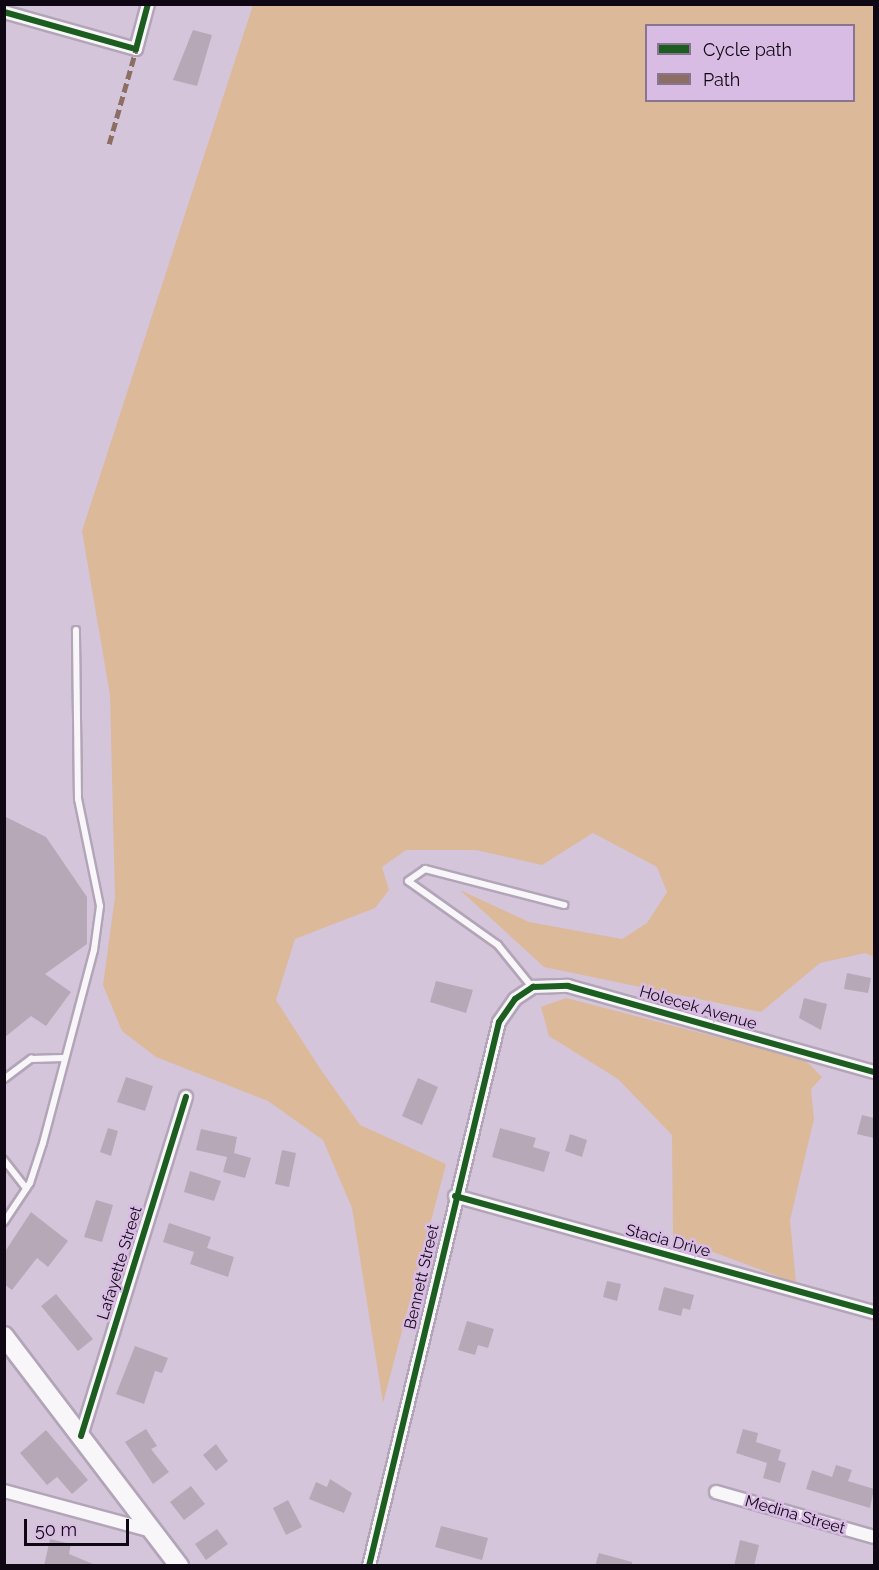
<!DOCTYPE html>
<style>
body{margin:0}
#map{position:relative;width:879px;height:1570px;overflow:hidden;background:#d5c5db;font-family:Raleway,sans-serif}
div>[style]{position:absolute}
[style*='--x']{left:calc(var(--x)*1px);top:calc(var(--y)*1px);width:calc(var(--w)*1px);rotate:calc(var(--a)*1deg)}
.green>*{inset:0;background:#dcb998}
.building>*{inset:0;background:#b7a8b7}
.roads{filter:drop-shadow(2px 0 #b2a5b7) drop-shadow(-2px 0 #b2a5b7) drop-shadow(0 2px #b2a5b7) drop-shadow(0 -2px #b2a5b7)}
.lane>*{height:6px;margin:-3px;padding:0 3px;transform-origin:3px;border-radius:3px;background:#f9f6fa}
.street>*{height:12px;margin:-6px;padding:0 6px;transform-origin:6px;border-radius:6px;background:#f9f6fa}
.secondary>*{height:18px;margin:-9px;padding:0 9px;transform-origin:9px;border-radius:9px;background:#f9f6fa}
.quiet>*{height:4.5px;margin-top:-2.25px;transform-origin:0;background:repeating-linear-gradient(90deg,#8d6e63 0 9px,transparent 0 13.5px)}
.cycleway>*{height:6px;margin:-3px;padding:0 3px;transform-origin:3px;border-radius:3px;background:#1b5e20}
span{translate:-50% -50%;white-space:nowrap;text-align:center;line-height:1.15;-webkit-text-stroke:5px #d9bce4;paint-order:stroke}
.street-label{font-size:16px;color:#100714}
.frame{position:absolute;inset:0;border:6px solid #100714;pointer-events:none}
.legend{position:absolute;left:645px;top:24px;width:210px;height:78px;box-sizing:border-box;background:#d9bce4;border:2px solid #897491;margin:0;padding:8px 10px;list-style:none;font-size:18px;color:#100714}
.legend li{display:flex;align-items:center;gap:12px;height:30px}
.legend b{width:30px;border:2px solid #897491}
.scale{position:absolute;left:24px;top:1519px;width:105px;height:27px;box-sizing:border-box;border:3px solid #100714;border-top:0;padding-left:8px;font-size:18px;line-height:21px;white-space:nowrap;color:#100714;-webkit-text-stroke:4px #d9bce4;paint-order:stroke}
</style>
<div id="map">
<div class="green">
<div style="clip-path:polygon(evenodd,253px 5px,874px 5px,874px 957px,865px 953px,820px 963px,761px 1012px,544px 967px,460px 890px,529px 922px,622px 939px,647px 923px,667px 892px,657px 867px,593px 833px,542px 865px,476px 850px,406px 850px,382px 867px,389px 890px,375px 908px,295px 939px,276px 1000px,321px 1070px,360px 1125px,446px 1164px,383px 1403px,352px 1208px,323px 1140px,268px 1101px,156px 1057px,122px 1031px,103px 985px,115px 897px,110px 695px,82px 531px,253px 5px,646px 26px,854px 26px,854px 100px,646px 100px,646px 26px)"></div>
<div style="clip-path:polygon(566px 998px,805px 1060px,822px 1077px,811px 1089px,814px 1119px,790px 1220px,796px 1283px,673px 1237px,672px 1135px,618px 1079px,549px 1036px,541px 1007px)"></div>
</div>
<div class="building">
<div style="clip-path:polygon(193px 30px,212px 35px,197px 86px,173px 80px)"></div>
<div style="clip-path:polygon(4px 816px,46px 837px,87px 897px,87px 944px,45px 974px,71px 992px,46px 1026px,31px 1016px,4px 1038px)"></div>
<div style="clip-path:polygon(847px 973px,871px 978px,868px 993px,844px 989px)"></div>
<div style="clip-path:polygon(436px 981px,473px 990px,466px 1013px,430px 1002px)"></div>
<div style="clip-path:polygon(804px 998px,827px 1004px,821px 1030px,799px 1018px)"></div>
<div style="clip-path:polygon(126px 1077px,153px 1086px,145px 1111px,117px 1102px)"></div>
<div style="clip-path:polygon(418px 1078px,438px 1087px,422px 1125px,402px 1116px)"></div>
<div style="clip-path:polygon(862px 1115px,874px 1118px,874px 1138px,857px 1134px)"></div>
<div style="clip-path:polygon(108px 1128px,118px 1131px,111px 1156px,100px 1152px)"></div>
<div style="clip-path:polygon(500px 1128px,536px 1138px,533px 1147px,550px 1152px,544px 1172px,492px 1157px)"></div>
<div style="clip-path:polygon(201px 1129px,237px 1137px,234px 1153px,251px 1158px,245px 1178px,223px 1172px,227px 1157px,196px 1150px)"></div>
<div style="clip-path:polygon(570px 1134px,587px 1140px,582px 1157px,565px 1151px)"></div>
<div style="clip-path:polygon(282px 1150px,296px 1153px,289px 1187px,275px 1184px)"></div>
<div style="clip-path:polygon(190px 1171px,221px 1181px,214px 1201px,184px 1192px)"></div>
<div style="clip-path:polygon(96px 1200px,113px 1205px,102px 1242px,84px 1237px)"></div>
<div style="clip-path:polygon(31px 1212px,68px 1241px,48px 1267px,37px 1258px,12px 1290px,4px 1284px,4px 1253px)"></div>
<div style="clip-path:polygon(169px 1223px,211px 1237px,207px 1248px,234px 1257px,228px 1277px,190px 1264px,194px 1252px,163px 1242px)"></div>
<div style="clip-path:polygon(607px 1281px,621px 1284px,617px 1301px,603px 1297px)"></div>
<div style="clip-path:polygon(664px 1287px,694px 1295px,690px 1310px,683px 1308px,681px 1316px,658px 1310px)"></div>
<div style="clip-path:polygon(56px 1294px,93px 1339px,78px 1351px,41px 1306px)"></div>
<div style="clip-path:polygon(467px 1321px,494px 1329px,488px 1348px,478px 1345px,475px 1355px,458px 1350px)"></div>
<div style="clip-path:polygon(135px 1346px,168px 1358px,162px 1373px,155px 1371px,144px 1404px,116px 1394px)"></div>
<div style="clip-path:polygon(146px 1429px,157px 1446px,151px 1449px,169px 1472px,153px 1484px,125px 1442px)"></div>
<div style="clip-path:polygon(743px 1429px,758px 1433px,756px 1442px,781px 1450px,778px 1460px,786px 1463px,780px 1483px,763px 1478px,767px 1463px,736px 1453px)"></div>
<div style="clip-path:polygon(46px 1430px,88px 1480px,72px 1494px,57px 1477px,47px 1485px,20px 1453px)"></div>
<div style="clip-path:polygon(216px 1444px,228px 1461px,216px 1471px,203px 1455px)"></div>
<div style="clip-path:polygon(836px 1465px,852px 1470px,848px 1481px,874px 1489px,870px 1508px,806px 1489px,812px 1470px,832px 1477px)"></div>
<div style="clip-path:polygon(330px 1479px,352px 1493px,344px 1513px,309px 1499px,316px 1482px,327px 1487px)"></div>
<div style="clip-path:polygon(191px 1486px,205px 1504px,184px 1520px,170px 1502px)"></div>
<div style="clip-path:polygon(288px 1500px,302px 1527px,286px 1535px,273px 1508px)"></div>
<div style="clip-path:polygon(441px 1526px,488px 1538px,482px 1560px,435px 1547px)"></div>
<div style="clip-path:polygon(217px 1529px,228px 1544px,206px 1560px,195px 1544px)"></div>
<div style="clip-path:polygon(50px 1539px,71px 1544px,69px 1554px,98px 1566px,44px 1566px)"></div>
<div style="clip-path:polygon(740px 1540px,759px 1545px,754px 1566px,734px 1566px)"></div>
<div style="clip-path:polygon(599px 1553px,632px 1562px,632px 1566px,595px 1566px)"></div>
</div>
<div class="roads">
<div class="lane">
<div style="--x:532;--y:987;--w:54;--a:-129"></div>
<div style="--x:498;--y:945;--w:110;--a:-144.6"></div>
<div style="--x:408;--y:881;--w:21;--a:-35"></div>
<div style="--x:425;--y:869;--w:144;--a:14.5"></div>
<div style="--x:4;--y:1079;--w:34;--a:-37"></div>
<div style="--x:31;--y:1059;--w:32;--a:-2"></div>
<div style="--x:4;--y:1160;--w:36;--a:52"></div>
<div style="--x:4;--y:1222;--w:47;--a:-56.3"></div>
<div style="--x:30;--y:1183;--w:42;--a:-72"></div>
<div style="--x:43;--y:1143;--w:200;--a:-75.2"></div>
<div style="--x:94;--y:950;--w:44;--a:-82.2"></div>
<div style="--x:100;--y:906;--w:109;--a:-101.6"></div>
<div style="--x:78;--y:799;--w:169;--a:-90.7"></div>
</div>
<div class="street">
<div style="--x:4;--y:12;--w:137;--a:15.7"></div>
<div style="--x:136;--y:49;--w:47;--a:-75.1"></div>
<div style="--x:455;--y:1196;--w:435;--a:15.5"></div>
<div style="--x:81;--y:1436;--w:355;--a:-72.8"></div>
<div style="--x:4;--y:1491;--w:153;--a:15.1"></div>
<div style="--x:716;--y:1492;--w:164;--a:15.9"></div>
<div style="--x:369;--y:1566;--w:559;--a:-76.56"></div>
<div style="--x:499;--y:1022;--w:28;--a:-55"></div>
<div style="--x:515;--y:999;--w:22;--a:-34"></div>
<div style="--x:533;--y:987;--w:35;--a:-2"></div>
<div style="--x:568;--y:986;--w:318;--a:15.7"></div>
</div>
<div class="secondary">
<div style="--x:4;--y:1336;--w:289;--a:52.7"></div>
</div>
</div>
<div class="quiet">
<div style="--x:109;--y:144;--w:99;--a:-74.1"></div>
</div>
<div class="cycleway">
<div style="--x:4;--y:12;--w:137;--a:15.7"></div>
<div style="--x:136;--y:49;--w:47;--a:-75.1"></div>
<div style="--x:455;--y:1196;--w:435;--a:15.5"></div>
<div style="--x:81;--y:1436;--w:355;--a:-72.8"></div>
<div style="--x:369;--y:1566;--w:559;--a:-76.56"></div>
<div style="--x:499;--y:1022;--w:28;--a:-55"></div>
<div style="--x:515;--y:999;--w:22;--a:-34"></div>
<div style="--x:533;--y:987;--w:35;--a:-2"></div>
<div style="--x:568;--y:986;--w:318;--a:15.7"></div>
</div>
<div class="street-label">
<span style="left:698px;top:1008px;rotate:16deg">Holecek Avenue</span>
<span style="left:668px;top:1241px;rotate:15deg">Stacia Drive</span>
<span style="left:120px;top:1263px;rotate:-73deg">Lafayette Street</span>
<span style="left:422px;top:1277px;rotate:-77deg">Bennett Street</span>
<span style="left:795px;top:1515px;rotate:16deg">Medina Street</span>
</div>
<div class="frame"></div>
<ul class="legend">
<li><b style="height:8px;background:#1b5e20"></b>Cycle path</li>
<li><b style="height:8px;background:#8d6e63"></b>Path</li>
</ul>
<div class="scale">50 m</div>
</div>
